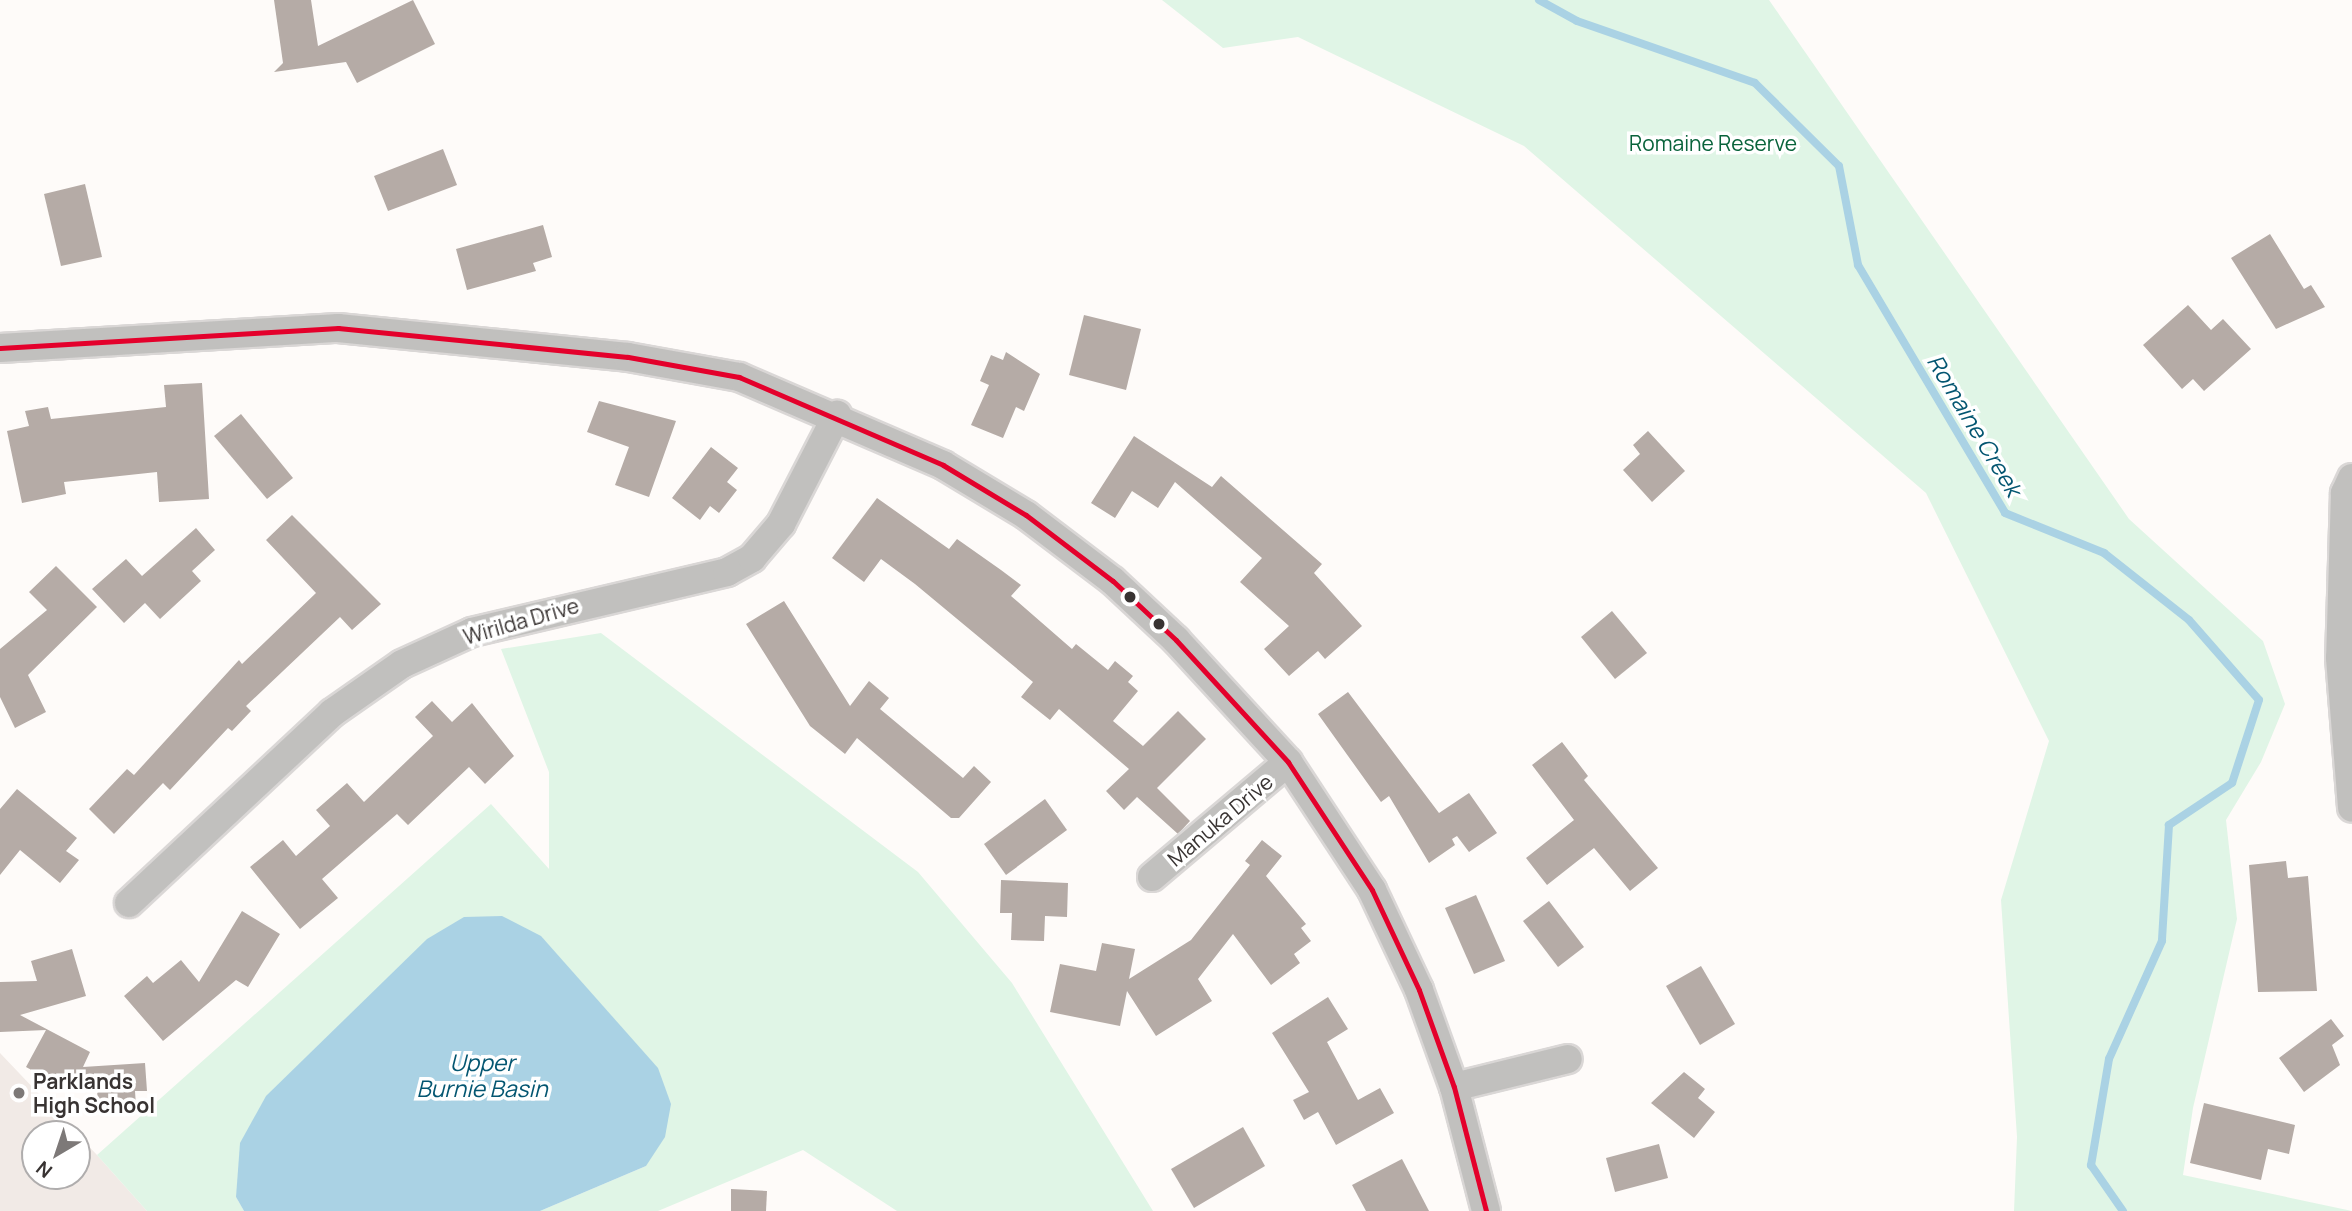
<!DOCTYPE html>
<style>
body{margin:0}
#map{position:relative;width:2352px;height:1211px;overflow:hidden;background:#fefbf9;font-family:Manrope,sans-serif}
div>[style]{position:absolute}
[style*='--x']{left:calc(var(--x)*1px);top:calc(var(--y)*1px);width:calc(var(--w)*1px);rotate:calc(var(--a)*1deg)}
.built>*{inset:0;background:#f1eae6}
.green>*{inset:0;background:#e0f5e6}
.water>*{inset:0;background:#aad2e4}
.stream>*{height:8px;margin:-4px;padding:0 4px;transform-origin:4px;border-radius:4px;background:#aad2e4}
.building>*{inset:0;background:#b5aba6}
.roads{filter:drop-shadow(2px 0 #dad7d6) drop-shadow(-2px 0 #dad7d6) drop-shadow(0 2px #dad7d6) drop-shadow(0 -2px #dad7d6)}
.street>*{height:28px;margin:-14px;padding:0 14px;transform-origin:14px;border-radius:14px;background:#c1c0be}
.bus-1>*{height:5px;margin:-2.5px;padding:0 2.5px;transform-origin:2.5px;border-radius:2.5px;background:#e4002b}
.dots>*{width:19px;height:19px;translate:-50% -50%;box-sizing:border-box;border:4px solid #fff;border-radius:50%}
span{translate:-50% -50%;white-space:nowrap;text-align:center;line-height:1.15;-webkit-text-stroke:7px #fff;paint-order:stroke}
.park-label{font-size:21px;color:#09633b}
.street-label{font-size:21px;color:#383332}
.poi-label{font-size:21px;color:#383332;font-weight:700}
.left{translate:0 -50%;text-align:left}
.water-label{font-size:23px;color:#045671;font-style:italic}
.north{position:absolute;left:21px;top:1120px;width:70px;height:70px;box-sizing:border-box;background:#fff;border:2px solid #afadad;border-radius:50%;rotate:219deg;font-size:19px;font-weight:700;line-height:28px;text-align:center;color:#383332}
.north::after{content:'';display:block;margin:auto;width:24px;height:32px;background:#7d7978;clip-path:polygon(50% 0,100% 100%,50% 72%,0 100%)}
</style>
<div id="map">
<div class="built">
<div style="clip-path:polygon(evenodd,0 1053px,97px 1155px,147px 1211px,0 1211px,0 1053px,35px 1134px,77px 1134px,77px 1176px,35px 1176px,35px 1134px)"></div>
</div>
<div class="green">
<div style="clip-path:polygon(1162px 0,1769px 0,2129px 519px,2263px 641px,2285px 704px,2261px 762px,2226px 820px,2237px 919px,2193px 1108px,2183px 1175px,2352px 1211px,2014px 1211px,2017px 1137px,2001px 900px,2049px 741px,1926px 493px,1524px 146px,1298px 37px,1223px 48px)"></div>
<div style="clip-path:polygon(601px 633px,918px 872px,1012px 983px,1153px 1211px,897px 1211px,803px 1150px,658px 1211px,540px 1211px,646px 1166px,236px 1197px,244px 1211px,147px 1211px,97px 1155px,491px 804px,549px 869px,549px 772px,501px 649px)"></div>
</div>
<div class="water">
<div style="clip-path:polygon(502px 916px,541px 936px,658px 1068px,671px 1104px,665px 1137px,646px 1166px,540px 1211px,244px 1211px,236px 1197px,240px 1143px,266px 1096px,427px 939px,464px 917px)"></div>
</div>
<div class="stream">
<div style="--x:1539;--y:0;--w:43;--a:28.9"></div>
<div style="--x:1577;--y:21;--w:188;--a:19.2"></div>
<div style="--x:1755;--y:83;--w:118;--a:44.7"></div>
<div style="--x:1839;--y:166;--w:101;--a:79.1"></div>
<div style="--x:1858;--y:265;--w:288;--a:59.3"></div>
<div style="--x:2005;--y:513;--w:107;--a:22"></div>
<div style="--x:2104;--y:553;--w:108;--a:38.2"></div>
<div style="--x:2189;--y:620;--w:106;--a:48.8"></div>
<div style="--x:2259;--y:700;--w:87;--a:108"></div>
<div style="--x:2232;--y:783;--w:76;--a:146.3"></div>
<div style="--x:2169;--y:825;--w:116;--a:93.5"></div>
<div style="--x:2162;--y:941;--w:129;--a:114.2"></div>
<div style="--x:2109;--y:1059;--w:108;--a:99.6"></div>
<div style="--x:2091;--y:1165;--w:56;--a:55.2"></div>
</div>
<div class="building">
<div style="clip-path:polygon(274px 0,311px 0,318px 46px,413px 0,435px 44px,357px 83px,346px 62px,274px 72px,283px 63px)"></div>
<div style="clip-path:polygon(443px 149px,457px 185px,388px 211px,374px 176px)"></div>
<div style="clip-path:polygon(85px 184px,102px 257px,61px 266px,44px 194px)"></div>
<div style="clip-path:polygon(543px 225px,552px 257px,533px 263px,536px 271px,467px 290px,456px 249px)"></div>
<div style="clip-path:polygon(2270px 234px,2304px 289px,2311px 285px,2325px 307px,2276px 329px,2231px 258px)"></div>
<div style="clip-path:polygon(2188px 305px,2211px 330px,2223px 319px,2251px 349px,2204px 391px,2193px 379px,2182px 389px,2143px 345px)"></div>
<div style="clip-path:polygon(1084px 315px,1141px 329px,1126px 390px,1069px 375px)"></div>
<div style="clip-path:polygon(1006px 352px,1040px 374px,1024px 411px,1016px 407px,1003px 438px,971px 425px,989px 385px,980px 381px,991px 355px,1003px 360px)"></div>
<div style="clip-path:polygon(202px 383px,209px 499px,159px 502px,157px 472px,64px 482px,66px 494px,22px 503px,7px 431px,29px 426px,25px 411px,48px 407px,51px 419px,166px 407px,164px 385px)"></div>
<div style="clip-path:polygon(599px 401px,676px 421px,649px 497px,615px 485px,629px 447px,587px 432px)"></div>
<div style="clip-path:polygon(241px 414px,293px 478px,267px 499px,214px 436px)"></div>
<div style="clip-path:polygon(1648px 431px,1685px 471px,1652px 502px,1623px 470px,1640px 454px,1633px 445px)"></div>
<div style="clip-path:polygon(1134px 436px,1212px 487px,1221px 476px,1322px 564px,1314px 573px,1362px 626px,1325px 659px,1318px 651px,1289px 676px,1264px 649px,1289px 626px,1240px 582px,1262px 558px,1175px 482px,1158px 508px,1132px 491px,1115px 518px,1091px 503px)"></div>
<div style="clip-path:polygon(711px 447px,738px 468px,727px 482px,737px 490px,719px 513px,710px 506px,700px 520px,672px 498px)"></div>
<div style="clip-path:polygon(877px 498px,949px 549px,957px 539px,1001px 570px,1021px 585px,1011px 596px,1072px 649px,1076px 644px,1108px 670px,1115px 661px,1133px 676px,1128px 682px,1138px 691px,1113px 721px,1143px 746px,1178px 711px,1206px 739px,1157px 788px,1190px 821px,1178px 834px,1137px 797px,1124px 810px,1106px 791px,1129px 769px,1059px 709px,1050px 720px,1021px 697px,1033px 682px,915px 584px,881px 559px,864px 582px,832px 558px)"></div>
<div style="clip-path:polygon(292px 515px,381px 604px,352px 630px,340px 617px,246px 706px,251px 711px,232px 731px,228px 728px,170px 790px,163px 783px,114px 834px,89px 809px,127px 769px,134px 775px,239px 660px,242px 664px,316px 593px,266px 540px)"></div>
<div style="clip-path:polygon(196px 528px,215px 550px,192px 571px,201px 581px,160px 619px,145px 603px,124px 623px,92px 589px,126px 559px,142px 576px)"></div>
<div style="clip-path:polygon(56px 566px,97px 607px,28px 675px,46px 712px,15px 728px,0 697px,0 649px,47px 610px,29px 592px)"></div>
<div style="clip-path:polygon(784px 601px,850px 706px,869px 681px,889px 698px,880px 709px,963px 778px,974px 766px,991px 782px,959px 818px,951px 818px,857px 738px,845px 754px,810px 726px,746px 624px)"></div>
<div style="clip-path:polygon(1612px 611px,1647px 653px,1615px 679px,1581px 637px)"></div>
<div style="clip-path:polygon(1348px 692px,1439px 813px,1469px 793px,1497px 833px,1469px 852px,1457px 836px,1452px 839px,1455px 845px,1429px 863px,1389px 796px,1381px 802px,1318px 714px)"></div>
<div style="clip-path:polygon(432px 701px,452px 722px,472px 703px,514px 756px,485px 784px,469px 767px,408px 825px,397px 814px,322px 879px,338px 898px,300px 929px,250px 867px,283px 840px,296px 856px,330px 826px,316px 810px,347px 783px,364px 802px,433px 736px,415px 717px)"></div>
<div style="clip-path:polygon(1562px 742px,1588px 776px,1584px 780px,1658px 868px,1630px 891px,1594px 848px,1547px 885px,1526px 858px,1574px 820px,1532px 765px)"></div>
<div style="clip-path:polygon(17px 789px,77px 838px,66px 851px,79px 860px,60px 883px,20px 850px,0 875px,0 809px)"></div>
<div style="clip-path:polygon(1045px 799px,1067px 830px,1006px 875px,984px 844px)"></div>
<div style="clip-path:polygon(1262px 840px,1282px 856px,1266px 876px,1306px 924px,1301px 928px,1311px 941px,1294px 954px,1300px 963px,1271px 985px,1233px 934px,1198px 979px,1212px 1001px,1156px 1036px,1127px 991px,1120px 1026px,1050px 1012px,1060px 964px,1096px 971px,1102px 943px,1135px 949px,1129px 979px,1191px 940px,1250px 865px,1245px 861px)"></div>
<div style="clip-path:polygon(2286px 861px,2288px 878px,2308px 876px,2317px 991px,2258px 992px,2249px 865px)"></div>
<div style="clip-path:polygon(1001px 880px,1068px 883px,1067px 917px,1045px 916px,1044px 941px,1011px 940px,1012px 913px,1000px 913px)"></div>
<div style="clip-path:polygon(1476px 895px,1505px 961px,1474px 974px,1445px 908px)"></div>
<div style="clip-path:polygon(1549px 901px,1584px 947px,1558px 967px,1523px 921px)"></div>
<div style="clip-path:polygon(242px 911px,280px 934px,248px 987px,236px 980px,163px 1041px,124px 996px,147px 976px,153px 983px,181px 960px,199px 982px)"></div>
<div style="clip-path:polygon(72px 949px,86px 996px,20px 1015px,90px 1052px,83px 1067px,145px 1063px,147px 1091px,135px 1091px,136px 1106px,98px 1108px,97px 1088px,66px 1071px,59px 1085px,26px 1067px,46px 1030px,0 1032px,0 982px,37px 981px,31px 961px)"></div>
<div style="clip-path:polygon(1701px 966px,1735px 1024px,1700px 1045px,1666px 986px)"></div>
<div style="clip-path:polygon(1328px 997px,1348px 1029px,1327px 1042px,1358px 1100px,1380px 1088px,1394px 1113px,1336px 1145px,1318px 1112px,1304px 1120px,1293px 1100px,1309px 1092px,1272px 1033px)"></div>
<div style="clip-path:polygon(2331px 1019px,2344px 1036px,2332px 1045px,2340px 1065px,2304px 1092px,2279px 1058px)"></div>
<div style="clip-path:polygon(1684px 1072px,1705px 1089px,1698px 1098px,1715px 1112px,1694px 1138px,1651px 1103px)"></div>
<div style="clip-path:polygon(2204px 1103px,2295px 1125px,2289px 1154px,2268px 1149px,2261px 1180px,2190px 1163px)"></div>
<div style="clip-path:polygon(1243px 1127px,1265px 1166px,1194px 1208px,1171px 1169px)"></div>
<div style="clip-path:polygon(1659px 1144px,1668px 1178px,1615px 1192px,1606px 1158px)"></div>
<div style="clip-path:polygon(1402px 1159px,1429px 1211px,1366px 1211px,1352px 1185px)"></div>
<div style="clip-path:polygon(731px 1189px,767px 1191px,766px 1211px,731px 1211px)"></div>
</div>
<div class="roads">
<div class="street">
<div style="--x:0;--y:348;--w:339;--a:-3.4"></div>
<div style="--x:338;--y:328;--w:291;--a:5.7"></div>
<div style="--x:628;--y:357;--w:113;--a:10.2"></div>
<div style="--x:739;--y:377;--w:222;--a:23.3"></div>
<div style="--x:943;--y:465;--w:97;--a:31.1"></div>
<div style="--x:1026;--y:515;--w:109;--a:37.2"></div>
<div style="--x:1113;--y:581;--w:86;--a:43.1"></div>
<div style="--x:1176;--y:640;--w:166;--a:47.4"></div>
<div style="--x:1288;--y:762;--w:153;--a:56.7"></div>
<div style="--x:1372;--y:890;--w:110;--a:64.8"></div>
<div style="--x:1419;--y:990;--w:103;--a:70.2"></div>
<div style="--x:1454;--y:1087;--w:128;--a:75.5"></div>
<div style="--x:2352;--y:478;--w:17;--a:115"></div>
<div style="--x:2345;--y:493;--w:165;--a:91.7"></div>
<div style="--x:2340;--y:658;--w:150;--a:85.4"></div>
<div style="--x:1152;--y:877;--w:178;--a:-40.2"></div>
<div style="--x:129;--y:903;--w:278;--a:-43.1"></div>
<div style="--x:332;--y:713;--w:85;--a:-35"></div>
<div style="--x:402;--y:664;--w:77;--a:-24.6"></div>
<div style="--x:472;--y:632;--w:262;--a:-13.2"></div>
<div style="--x:727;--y:572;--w:29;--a:-29"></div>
<div style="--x:752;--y:558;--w:45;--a:-49.5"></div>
<div style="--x:781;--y:524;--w:123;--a:-62.8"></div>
<div style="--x:1454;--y:1087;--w:117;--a:-13.8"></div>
</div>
</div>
<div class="bus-1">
<div style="--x:0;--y:348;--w:339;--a:-3.4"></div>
<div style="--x:338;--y:328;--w:291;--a:5.7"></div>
<div style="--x:628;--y:357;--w:113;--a:10.2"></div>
<div style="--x:739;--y:377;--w:222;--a:23.3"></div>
<div style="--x:943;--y:465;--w:97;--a:31.1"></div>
<div style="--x:1026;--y:515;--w:109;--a:37.2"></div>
<div style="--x:1113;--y:581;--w:86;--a:43.1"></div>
<div style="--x:1176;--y:640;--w:166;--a:47.4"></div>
<div style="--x:1288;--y:762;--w:153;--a:56.7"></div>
<div style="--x:1372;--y:890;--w:110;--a:64.8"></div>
<div style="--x:1419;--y:990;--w:103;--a:70.2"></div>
<div style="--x:1454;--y:1087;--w:128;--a:75.5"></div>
</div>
<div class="dots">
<div style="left:1130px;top:597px;background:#383332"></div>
<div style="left:1159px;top:624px;background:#383332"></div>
<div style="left:19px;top:1093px;background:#7d7978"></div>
</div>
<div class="park-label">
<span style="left:1713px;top:143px">Romaine Reserve</span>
</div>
<div class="street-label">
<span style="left:521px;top:621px;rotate:-16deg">Wirilda Drive</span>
<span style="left:1220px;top:820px;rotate:-40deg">Manuka Drive</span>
</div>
<div class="poi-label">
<span class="left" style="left:33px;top:1093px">Parklands<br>High School</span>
</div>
<div class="water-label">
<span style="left:1975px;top:425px;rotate:59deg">Romaine Creek</span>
<span style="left:482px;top:1075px">Upper<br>Burnie Basin</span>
</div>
<div class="north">N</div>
</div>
